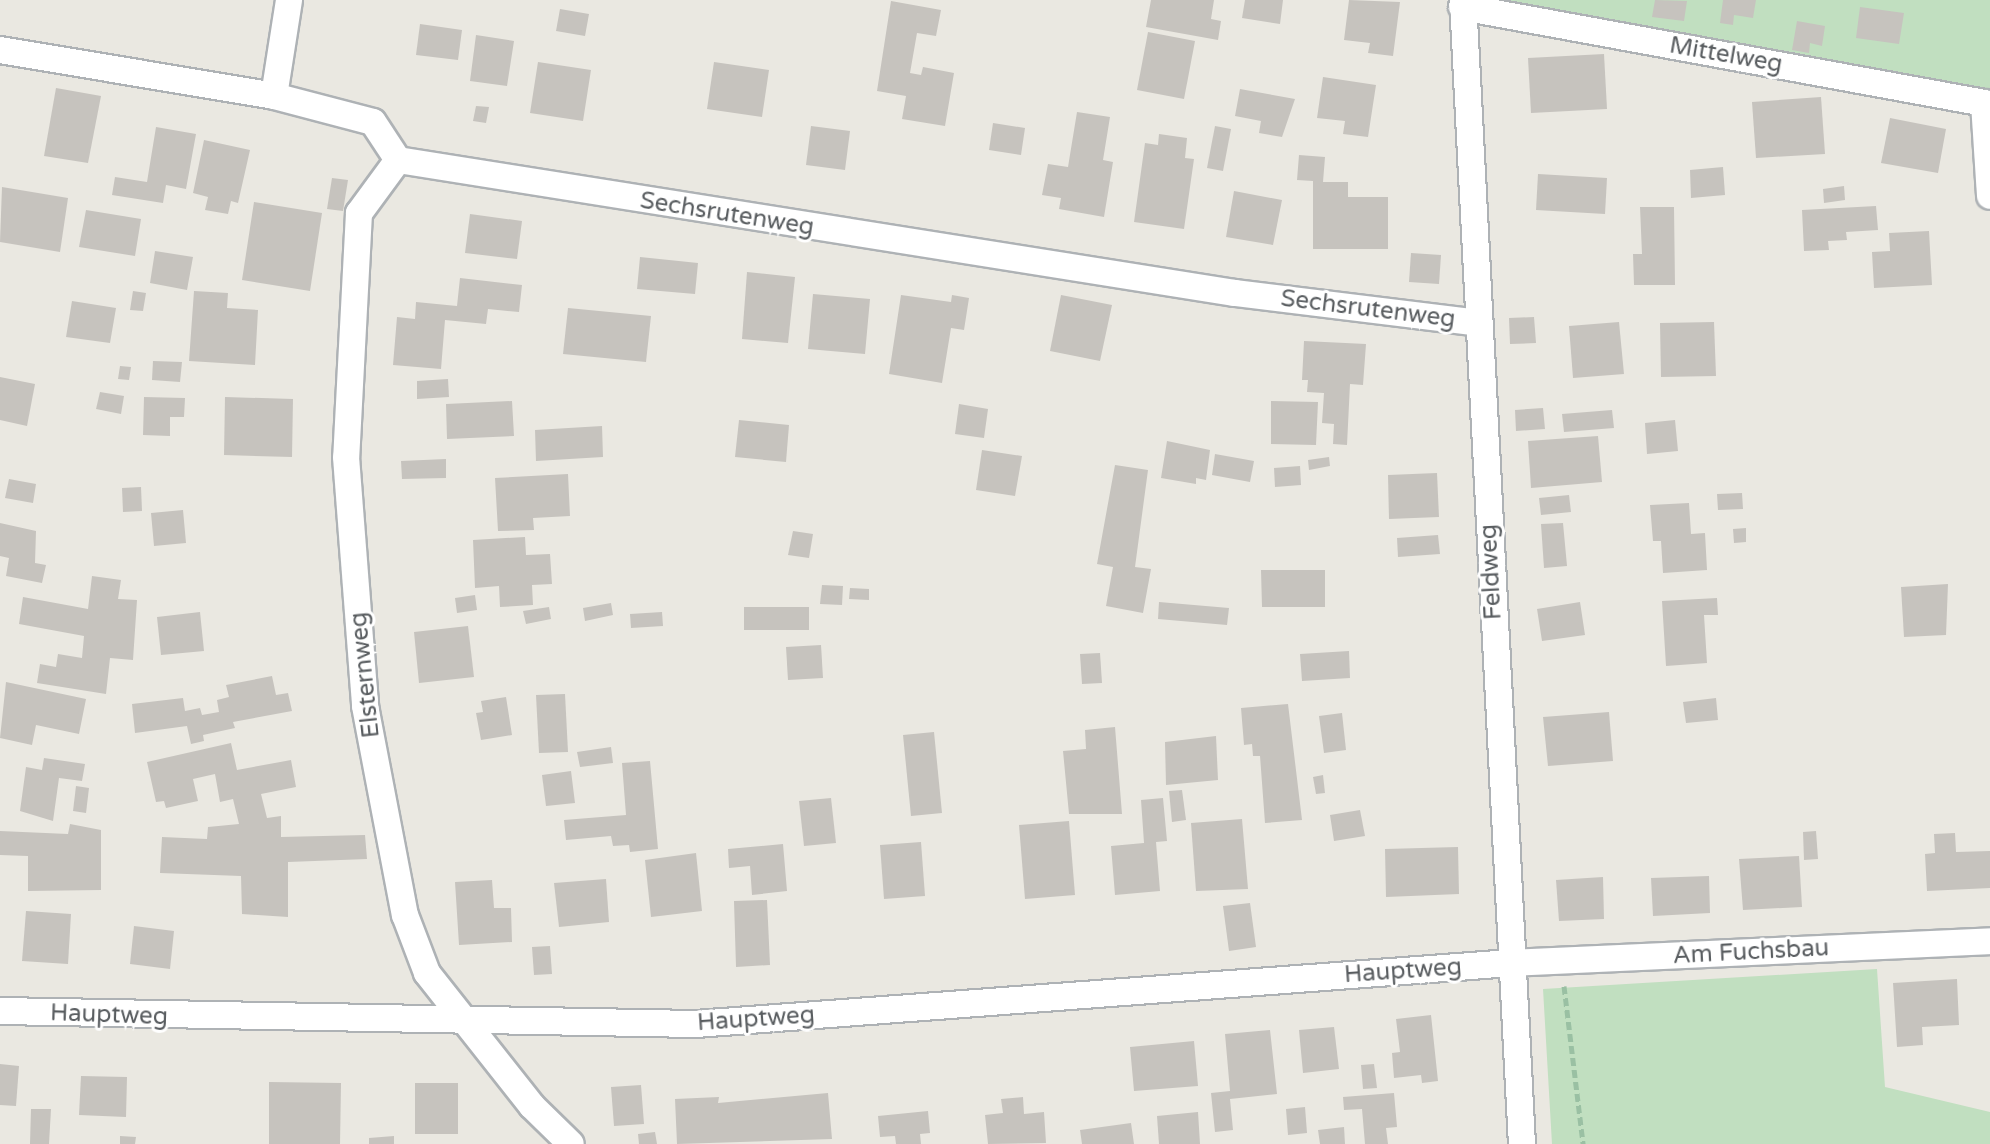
<!DOCTYPE html>
<style>
body{margin:0}
#map{position:relative;width:1990px;height:1144px;overflow:hidden;background:#eae8e1;font-family:"Varela Round",sans-serif}
div>[style]{position:absolute}
[style*='--x']{left:calc(var(--x)*1px);top:calc(var(--y)*1px);width:calc(var(--w)*1px);rotate:calc(var(--a)*1deg)}
.green>*{inset:0;background:#c1dfc0}
.building>*{inset:0;background:#c6c3be}
.path>*{height:5px;margin-top:-2.5px;transform-origin:0;background:repeating-linear-gradient(90deg,#9ac0a3 0 8px,transparent 0 12px)}
.roads{filter:drop-shadow(2px 0 #aeb2b5) drop-shadow(-2px 0 #aeb2b5) drop-shadow(0 2px #aeb2b5) drop-shadow(0 -2px #aeb2b5)}
.street>*{height:26px;margin:-13px;padding:0 13px;transform-origin:13px;border-radius:13px;background:#fff}
span{translate:-50% -50%;white-space:nowrap;text-align:center;line-height:1.15;-webkit-text-stroke:6px #fff;paint-order:stroke}
.street-label{font-size:24px;color:#595d60}
</style>
<div id="map">
<div class="green">
<div style="clip-path:polygon(1485px 0,1990px 0,1990px 98px)"></div>
<div style="clip-path:polygon(1877px 969px,1885px 1087px,1990px 1112px,1990px 1144px,1552px 1144px,1543px 989px)"></div>
</div>
<div class="building">
<div style="clip-path:polygon(1151px 0,1214px 0,1211px 19px,1221px 21px,1218px 40px,1146px 27px)"></div>
<div style="clip-path:polygon(1245px 0,1283px 0,1280px 24px,1242px 18px)"></div>
<div style="clip-path:polygon(1349px 0,1400px 2px,1393px 56px,1368px 53px,1370px 43px,1344px 40px)"></div>
<div style="clip-path:polygon(1655px 0,1687px 1px,1684px 21px,1652px 17px)"></div>
<div style="clip-path:polygon(1723px 0,1756px 0,1753px 18px,1734px 15px,1733px 25px,1720px 23px)"></div>
<div style="clip-path:polygon(891px 1px,941px 10px,936px 36px,917px 33px,910px 73px,921px 75px,923px 67px,954px 73px,945px 126px,902px 119px,906px 96px,877px 91px)"></div>
<div style="clip-path:polygon(1860px 7px,1904px 13px,1899px 44px,1856px 38px)"></div>
<div style="clip-path:polygon(560px 9px,589px 14px,585px 36px,556px 31px)"></div>
<div style="clip-path:polygon(1797px 21px,1825px 26px,1822px 46px,1810px 43px,1809px 53px,1792px 50px)"></div>
<div style="clip-path:polygon(420px 24px,462px 30px,458px 60px,416px 55px)"></div>
<div style="clip-path:polygon(1148px 32px,1195px 41px,1184px 99px,1137px 90px)"></div>
<div style="clip-path:polygon(476px 35px,514px 41px,507px 86px,470px 81px)"></div>
<div style="clip-path:polygon(1604px 54px,1607px 109px,1531px 113px,1528px 58px)"></div>
<div style="clip-path:polygon(538px 62px,591px 70px,583px 121px,530px 113px)"></div>
<div style="clip-path:polygon(714px 62px,769px 70px,762px 117px,707px 109px)"></div>
<div style="clip-path:polygon(1323px 77px,1376px 85px,1368px 137px,1343px 134px,1345px 121px,1317px 118px)"></div>
<div style="clip-path:polygon(56px 88px,101px 96px,88px 163px,44px 156px)"></div>
<div style="clip-path:polygon(1240px 89px,1295px 99px,1282px 137px,1259px 133px,1261px 121px,1235px 116px)"></div>
<div style="clip-path:polygon(1821px 97px,1825px 154px,1756px 158px,1752px 102px)"></div>
<div style="clip-path:polygon(476px 106px,489px 107px,486px 123px,473px 121px)"></div>
<div style="clip-path:polygon(1077px 112px,1110px 117px,1103px 160px,1113px 162px,1104px 217px,1059px 209px,1061px 198px,1042px 195px,1048px 164px,1068px 167px)"></div>
<div style="clip-path:polygon(1890px 118px,1946px 129px,1938px 173px,1881px 163px)"></div>
<div style="clip-path:polygon(993px 123px,1025px 128px,1021px 155px,989px 150px)"></div>
<div style="clip-path:polygon(811px 126px,850px 131px,845px 170px,806px 165px)"></div>
<div style="clip-path:polygon(1215px 126px,1231px 129px,1223px 171px,1207px 168px)"></div>
<div style="clip-path:polygon(156px 127px,196px 134px,186px 189px,166px 185px,163px 203px,112px 195px,115px 177px,147px 182px)"></div>
<div style="clip-path:polygon(1159px 134px,1187px 138px,1185px 158px,1194px 159px,1184px 229px,1134px 222px,1145px 143px,1158px 145px)"></div>
<div style="clip-path:polygon(204px 140px,250px 150px,238px 203px,231px 201px,228px 214px,205px 210px,208px 197px,193px 193px)"></div>
<div style="clip-path:polygon(1299px 155px,1325px 157px,1323px 182px,1348px 182px,1348px 197px,1388px 197px,1388px 249px,1313px 249px,1313px 181px,1297px 180px)"></div>
<div style="clip-path:polygon(1723px 167px,1725px 195px,1691px 198px,1690px 170px)"></div>
<div style="clip-path:polygon(1538px 174px,1607px 178px,1605px 214px,1536px 210px)"></div>
<div style="clip-path:polygon(332px 178px,348px 180px,343px 211px,327px 209px)"></div>
<div style="clip-path:polygon(1844px 186px,1845px 200px,1824px 203px,1823px 189px)"></div>
<div style="clip-path:polygon(2px 187px,68px 198px,60px 252px,0 242px)"></div>
<div style="clip-path:polygon(1234px 191px,1282px 200px,1273px 245px,1226px 237px)"></div>
<div style="clip-path:polygon(254px 202px,322px 213px,310px 291px,242px 280px)"></div>
<div style="clip-path:polygon(1876px 206px,1878px 230px,1846px 232px,1847px 240px,1828px 241px,1829px 250px,1804px 251px,1802px 210px)"></div>
<div style="clip-path:polygon(1640px 207px,1674px 207px,1675px 285px,1634px 285px,1633px 254px,1642px 254px)"></div>
<div style="clip-path:polygon(86px 210px,141px 219px,135px 256px,79px 247px)"></div>
<div style="clip-path:polygon(470px 214px,522px 221px,517px 259px,465px 253px)"></div>
<div style="clip-path:polygon(1929px 231px,1932px 285px,1874px 288px,1872px 252px,1890px 251px,1889px 233px)"></div>
<div style="clip-path:polygon(155px 251px,193px 257px,187px 290px,150px 283px)"></div>
<div style="clip-path:polygon(1411px 253px,1441px 255px,1439px 284px,1409px 282px)"></div>
<div style="clip-path:polygon(640px 257px,698px 263px,695px 294px,637px 289px)"></div>
<div style="clip-path:polygon(747px 272px,795px 277px,788px 343px,742px 339px)"></div>
<div style="clip-path:polygon(460px 278px,522px 285px,519px 312px,488px 309px,486px 324px,445px 320px,441px 369px,393px 365px,397px 317px,415px 319px,416px 302px,457px 306px)"></div>
<div style="clip-path:polygon(133px 291px,146px 293px,143px 311px,130px 310px)"></div>
<div style="clip-path:polygon(194px 291px,228px 293px,227px 308px,258px 310px,255px 365px,189px 361px)"></div>
<div style="clip-path:polygon(813px 294px,870px 299px,865px 354px,808px 349px)"></div>
<div style="clip-path:polygon(901px 295px,951px 302px,952px 295px,969px 298px,964px 330px,951px 328px,942px 383px,889px 374px)"></div>
<div style="clip-path:polygon(1061px 295px,1112px 305px,1100px 361px,1050px 351px)"></div>
<div style="clip-path:polygon(72px 301px,116px 308px,110px 343px,66px 337px)"></div>
<div style="clip-path:polygon(568px 308px,651px 316px,646px 362px,563px 354px)"></div>
<div style="clip-path:polygon(1534px 317px,1536px 343px,1510px 344px,1509px 318px)"></div>
<div style="clip-path:polygon(1619px 322px,1624px 374px,1573px 378px,1569px 326px)"></div>
<div style="clip-path:polygon(1714px 322px,1716px 376px,1661px 377px,1660px 323px)"></div>
<div style="clip-path:polygon(1304px 341px,1366px 344px,1363px 385px,1350px 384px,1347px 445px,1333px 444px,1334px 424px,1322px 423px,1324px 393px,1307px 392px,1308px 380px,1302px 380px)"></div>
<div style="clip-path:polygon(153px 361px,182px 362px,180px 382px,152px 380px)"></div>
<div style="clip-path:polygon(120px 366px,131px 367px,129px 380px,118px 379px)"></div>
<div style="clip-path:polygon(0 377px,35px 384px,27px 426px,0 420px)"></div>
<div style="clip-path:polygon(448px 379px,449px 397px,417px 399px,417px 381px)"></div>
<div style="clip-path:polygon(100px 392px,124px 396px,121px 414px,96px 409px)"></div>
<div style="clip-path:polygon(144px 397px,185px 398px,184px 417px,170px 417px,170px 436px,143px 435px)"></div>
<div style="clip-path:polygon(225px 397px,293px 399px,292px 457px,224px 455px)"></div>
<div style="clip-path:polygon(512px 401px,514px 436px,447px 439px,446px 404px)"></div>
<div style="clip-path:polygon(1271px 401px,1318px 402px,1316px 445px,1271px 444px)"></div>
<div style="clip-path:polygon(959px 404px,988px 409px,984px 438px,955px 434px)"></div>
<div style="clip-path:polygon(1543px 408px,1545px 429px,1516px 431px,1515px 410px)"></div>
<div style="clip-path:polygon(1612px 410px,1614px 428px,1564px 432px,1562px 414px)"></div>
<div style="clip-path:polygon(739px 420px,789px 425px,786px 462px,735px 457px)"></div>
<div style="clip-path:polygon(1675px 420px,1678px 451px,1647px 454px,1645px 423px)"></div>
<div style="clip-path:polygon(602px 426px,603px 457px,536px 461px,535px 430px)"></div>
<div style="clip-path:polygon(1598px 436px,1602px 482px,1531px 488px,1528px 441px)"></div>
<div style="clip-path:polygon(1167px 441px,1210px 450px,1206px 480px,1196px 478px,1196px 484px,1161px 478px)"></div>
<div style="clip-path:polygon(982px 450px,1022px 456px,1015px 496px,976px 490px)"></div>
<div style="clip-path:polygon(1215px 454px,1254px 461px,1250px 482px,1212px 475px)"></div>
<div style="clip-path:polygon(1329px 457px,1330px 466px,1309px 470px,1308px 460px)"></div>
<div style="clip-path:polygon(446px 459px,446px 478px,402px 479px,401px 461px)"></div>
<div style="clip-path:polygon(1115px 465px,1148px 470px,1135px 567px,1151px 569px,1143px 613px,1106px 606px,1113px 567px,1097px 564px)"></div>
<div style="clip-path:polygon(1300px 466px,1301px 485px,1275px 487px,1274px 468px)"></div>
<div style="clip-path:polygon(1437px 473px,1439px 517px,1389px 519px,1388px 475px)"></div>
<div style="clip-path:polygon(568px 474px,570px 516px,533px 518px,534px 530px,498px 531px,495px 478px)"></div>
<div style="clip-path:polygon(9px 479px,36px 484px,33px 503px,5px 498px)"></div>
<div style="clip-path:polygon(141px 487px,142px 511px,123px 512px,122px 488px)"></div>
<div style="clip-path:polygon(1742px 493px,1743px 509px,1718px 510px,1717px 494px)"></div>
<div style="clip-path:polygon(1569px 495px,1571px 512px,1541px 515px,1539px 498px)"></div>
<div style="clip-path:polygon(1689px 503px,1691px 534px,1705px 533px,1707px 570px,1663px 573px,1661px 541px,1653px 541px,1650px 505px)"></div>
<div style="clip-path:polygon(183px 510px,186px 543px,154px 546px,151px 513px)"></div>
<div style="clip-path:polygon(0 523px,36px 531px,35px 563px,46px 565px,42px 583px,6px 576px,9px 558px,0 556px)"></div>
<div style="clip-path:polygon(1563px 523px,1567px 566px,1544px 568px,1541px 524px)"></div>
<div style="clip-path:polygon(1746px 528px,1746px 542px,1734px 543px,1733px 529px)"></div>
<div style="clip-path:polygon(793px 531px,813px 534px,809px 558px,788px 555px)"></div>
<div style="clip-path:polygon(1438px 535px,1440px 554px,1398px 557px,1397px 538px)"></div>
<div style="clip-path:polygon(525px 537px,526px 555px,550px 554px,552px 584px,532px 585px,533px 605px,500px 607px,499px 586px,475px 588px,473px 540px)"></div>
<div style="clip-path:polygon(1261px 570px,1325px 570px,1325px 607px,1262px 607px)"></div>
<div style="clip-path:polygon(92px 576px,121px 580px,118px 599px,137px 600px,133px 660px,110px 658px,106px 694px,37px 683px,40px 664px,56px 667px,58px 654px,82px 658px,84px 636px,19px 624px,23px 597px,88px 609px)"></div>
<div style="clip-path:polygon(1948px 584px,1946px 635px,1904px 637px,1901px 587px)"></div>
<div style="clip-path:polygon(822px 585px,843px 586px,842px 605px,820px 604px)"></div>
<div style="clip-path:polygon(850px 588px,869px 589px,869px 600px,849px 599px)"></div>
<div style="clip-path:polygon(475px 595px,477px 610px,457px 613px,455px 598px)"></div>
<div style="clip-path:polygon(1717px 598px,1718px 615px,1704px 615px,1707px 663px,1666px 666px,1662px 601px)"></div>
<div style="clip-path:polygon(1159px 602px,1229px 608px,1227px 625px,1158px 619px)"></div>
<div style="clip-path:polygon(1580px 602px,1585px 635px,1542px 641px,1537px 609px)"></div>
<div style="clip-path:polygon(611px 603px,613px 615px,585px 621px,583px 608px)"></div>
<div style="clip-path:polygon(549px 607px,551px 619px,526px 624px,523px 611px)"></div>
<div style="clip-path:polygon(744px 607px,809px 607px,809px 630px,744px 630px)"></div>
<div style="clip-path:polygon(200px 612px,204px 651px,161px 655px,157px 617px)"></div>
<div style="clip-path:polygon(662px 612px,663px 626px,631px 628px,630px 614px)"></div>
<div style="clip-path:polygon(468px 626px,474px 677px,419px 683px,414px 632px)"></div>
<div style="clip-path:polygon(821px 645px,823px 678px,788px 680px,786px 647px)"></div>
<div style="clip-path:polygon(1349px 651px,1350px 678px,1302px 681px,1300px 654px)"></div>
<div style="clip-path:polygon(1100px 653px,1102px 683px,1082px 684px,1080px 654px)"></div>
<div style="clip-path:polygon(272px 676px,276px 695px,288px 693px,292px 711px,233px 722px,235px 728px,203px 735px,204px 741px,191px 744px,187px 726px,135px 733px,132px 704px,183px 698px,185px 711px,200px 708px,202px 715px,219px 712px,217px 700px,229px 697px,226px 685px)"></div>
<div style="clip-path:polygon(6px 682px,86px 699px,79px 734px,36px 725px,32px 745px,0 738px)"></div>
<div style="clip-path:polygon(565px 694px,568px 752px,539px 753px,536px 695px)"></div>
<div style="clip-path:polygon(506px 697px,512px 735px,481px 740px,476px 713px,483px 712px,481px 701px)"></div>
<div style="clip-path:polygon(1716px 698px,1718px 720px,1686px 723px,1683px 702px)"></div>
<div style="clip-path:polygon(1288px 704px,1302px 820px,1265px 823px,1260px 756px,1253px 756px,1252px 744px,1244px 745px,1241px 708px)"></div>
<div style="clip-path:polygon(1609px 712px,1613px 761px,1548px 766px,1543px 717px)"></div>
<div style="clip-path:polygon(1342px 713px,1346px 750px,1324px 753px,1319px 716px)"></div>
<div style="clip-path:polygon(1115px 727px,1122px 814px,1069px 814px,1063px 751px,1086px 749px,1085px 730px)"></div>
<div style="clip-path:polygon(934px 732px,942px 813px,911px 816px,903px 735px)"></div>
<div style="clip-path:polygon(1216px 736px,1218px 780px,1166px 785px,1165px 742px)"></div>
<div style="clip-path:polygon(231px 743px,237px 770px,291px 760px,296px 787px,261px 794px,267px 818px,281px 816px,281px 837px,365px 835px,367px 859px,288px 862px,288px 917px,242px 914px,241px 876px,160px 873px,162px 837px,207px 839px,208px 827px,239px 824px,233px 799px,220px 802px,215px 774px,193px 779px,198px 801px,166px 808px,164px 801px,156px 802px,147px 762px)"></div>
<div style="clip-path:polygon(611px 747px,613px 763px,580px 767px,577px 752px)"></div>
<div style="clip-path:polygon(44px 758px,85px 764px,82px 781px,59px 778px,53px 821px,20px 811px,26px 767px,42px 770px)"></div>
<div style="clip-path:polygon(650px 761px,658px 849px,630px 852px,629px 845px,613px 846px,611px 836px,566px 840px,564px 820px,626px 815px,622px 763px)"></div>
<div style="clip-path:polygon(571px 771px,575px 803px,546px 806px,542px 775px)"></div>
<div style="clip-path:polygon(1323px 775px,1325px 793px,1316px 794px,1313px 777px)"></div>
<div style="clip-path:polygon(76px 786px,89px 788px,86px 813px,73px 811px)"></div>
<div style="clip-path:polygon(1182px 790px,1186px 820px,1172px 822px,1169px 791px)"></div>
<div style="clip-path:polygon(831px 798px,836px 843px,804px 846px,799px 801px)"></div>
<div style="clip-path:polygon(1163px 798px,1167px 841px,1156px 842px,1160px 891px,1115px 895px,1111px 846px,1144px 843px,1141px 800px)"></div>
<div style="clip-path:polygon(1360px 810px,1365px 836px,1334px 841px,1330px 815px)"></div>
<div style="clip-path:polygon(1242px 819px,1248px 889px,1196px 891px,1191px 823px)"></div>
<div style="clip-path:polygon(1069px 821px,1075px 895px,1025px 899px,1019px 825px)"></div>
<div style="clip-path:polygon(70px 824px,101px 830px,101px 890px,28px 891px,28px 856px,0 855px,0 831px,68px 834px)"></div>
<div style="clip-path:polygon(1816px 831px,1818px 859px,1804px 860px,1803px 832px)"></div>
<div style="clip-path:polygon(1955px 833px,1956px 852px,1990px 851px,1990px 888px,1927px 891px,1925px 854px,1935px 853px,1934px 834px)"></div>
<div style="clip-path:polygon(921px 842px,925px 896px,884px 899px,880px 845px)"></div>
<div style="clip-path:polygon(783px 844px,787px 891px,752px 895px,750px 866px,729px 868px,728px 849px)"></div>
<div style="clip-path:polygon(1458px 847px,1459px 894px,1386px 897px,1385px 849px)"></div>
<div style="clip-path:polygon(696px 853px,702px 911px,651px 917px,645px 860px)"></div>
<div style="clip-path:polygon(1799px 856px,1802px 907px,1743px 910px,1739px 859px)"></div>
<div style="clip-path:polygon(1709px 876px,1710px 913px,1653px 916px,1651px 878px)"></div>
<div style="clip-path:polygon(1603px 877px,1604px 919px,1559px 921px,1556px 880px)"></div>
<div style="clip-path:polygon(606px 879px,609px 922px,559px 927px,554px 883px)"></div>
<div style="clip-path:polygon(492px 880px,494px 908px,511px 908px,512px 942px,459px 945px,455px 882px)"></div>
<div style="clip-path:polygon(767px 900px,770px 965px,736px 967px,734px 901px)"></div>
<div style="clip-path:polygon(1250px 903px,1256px 947px,1229px 951px,1223px 906px)"></div>
<div style="clip-path:polygon(26px 911px,71px 914px,68px 964px,22px 961px)"></div>
<div style="clip-path:polygon(134px 926px,174px 931px,170px 969px,130px 964px)"></div>
<div style="clip-path:polygon(550px 946px,552px 974px,534px 975px,532px 947px)"></div>
<div style="clip-path:polygon(1957px 979px,1959px 1025px,1922px 1027px,1923px 1045px,1897px 1047px,1893px 983px)"></div>
<div style="clip-path:polygon(1431px 1015px,1438px 1081px,1422px 1083px,1421px 1075px,1394px 1078px,1392px 1053px,1400px 1052px,1396px 1019px)"></div>
<div style="clip-path:polygon(1334px 1027px,1339px 1069px,1303px 1073px,1299px 1030px)"></div>
<div style="clip-path:polygon(1270px 1030px,1277px 1094px,1230px 1099px,1233px 1130px,1215px 1132px,1211px 1093px,1230px 1091px,1225px 1034px)"></div>
<div style="clip-path:polygon(1194px 1041px,1198px 1086px,1134px 1091px,1130px 1047px)"></div>
<div style="clip-path:polygon(0 1064px,19px 1066px,16px 1106px,0 1105px)"></div>
<div style="clip-path:polygon(1374px 1064px,1377px 1088px,1363px 1089px,1361px 1065px)"></div>
<div style="clip-path:polygon(81px 1076px,127px 1077px,126px 1117px,79px 1115px)"></div>
<div style="clip-path:polygon(269px 1082px,341px 1083px,340px 1144px,269px 1144px)"></div>
<div style="clip-path:polygon(415px 1083px,458px 1083px,458px 1134px,415px 1134px)"></div>
<div style="clip-path:polygon(641px 1085px,644px 1124px,614px 1126px,611px 1087px)"></div>
<div style="clip-path:polygon(828px 1093px,832px 1139px,677px 1144px,675px 1099px,719px 1097px,718px 1103px)"></div>
<div style="clip-path:polygon(1394px 1093px,1397px 1127px,1386px 1128px,1388px 1144px,1365px 1144px,1362px 1109px,1344px 1110px,1343px 1097px)"></div>
<div style="clip-path:polygon(1023px 1097px,1024px 1114px,1044px 1112px,1046px 1143px,988px 1144px,985px 1115px,1003px 1113px,1001px 1099px)"></div>
<div style="clip-path:polygon(1305px 1107px,1307px 1133px,1288px 1135px,1286px 1109px)"></div>
<div style="clip-path:polygon(31px 1109px,51px 1109px,49px 1144px,30px 1144px)"></div>
<div style="clip-path:polygon(928px 1111px,930px 1133px,920px 1134px,921px 1144px,896px 1144px,895px 1136px,880px 1137px,878px 1116px)"></div>
<div style="clip-path:polygon(1198px 1112px,1200px 1144px,1159px 1144px,1157px 1116px)"></div>
<div style="clip-path:polygon(1131px 1123px,1134px 1144px,1082px 1144px,1080px 1130px)"></div>
<div style="clip-path:polygon(1344px 1127px,1345px 1144px,1320px 1144px,1318px 1130px)"></div>
<div style="clip-path:polygon(655px 1132px,657px 1144px,639px 1144px,638px 1134px)"></div>
<div style="clip-path:polygon(120px 1136px,136px 1137px,135px 1144px,120px 1144px)"></div>
<div style="clip-path:polygon(394px 1136px,394px 1144px,369px 1144px,369px 1138px)"></div>
</div>
<div class="path">
<div style="--x:1564;--y:986;--w:159;--a:83.1"></div>
</div>
<div class="roads">
<div class="street">
<div style="--x:1463;--y:0;--w:1146;--a:87.05"></div>
<div style="--x:1462;--y:7;--w:537;--a:10.41"></div>
<div style="--x:0;--y:50;--w:278;--a:9.5"></div>
<div style="--x:274;--y:96;--w:102;--a:14.7"></div>
<div style="--x:373;--y:122;--w:45;--a:56.7"></div>
<div style="--x:398;--y:160;--w:848;--a:9.03"></div>
<div style="--x:1235;--y:293;--w:245;--a:7"></div>
<div style="--x:274;--y:96;--w:97;--a:-81.1"></div>
<div style="--x:1984;--y:103;--w:93;--a:86.3"></div>
<div style="--x:398;--y:160;--w:66;--a:126.3"></div>
<div style="--x:359;--y:213;--w:244;--a:93"></div>
<div style="--x:346;--y:457;--w:250;--a:85.6"></div>
<div style="--x:365;--y:706;--w:213;--a:79.2"></div>
<div style="--x:405;--y:915;--w:62;--a:69.2"></div>
<div style="--x:427;--y:973;--w:169;--a:51.7"></div>
<div style="--x:532;--y:1106;--w:54;--a:44.3"></div>
<div style="--x:0;--y:1011;--w:696;--a:1.07"></div>
<div style="--x:696;--y:1024;--w:817;--a:-4.28"></div>
<div style="--x:1511;--y:963;--w:480;--a:-2.6"></div>
</div>
</div>
<div class="street-label">
<span style="left:1726px;top:55px;rotate:10deg">Mittelweg</span>
<span style="left:727px;top:214px;rotate:9deg">Sechsrutenweg</span>
<span style="left:1368px;top:309px;rotate:7deg">Sechsrutenweg</span>
<span style="left:1491px;top:572px;rotate:-93deg">Feldweg</span>
<span style="left:365px;top:675px;rotate:-96deg">Elsternweg</span>
<span style="left:1751px;top:952px;rotate:-3deg">Am Fuchsbau</span>
<span style="left:1403px;top:971px;rotate:-4deg">Hauptweg</span>
<span style="left:109px;top:1015px;rotate:2deg">Hauptweg</span>
<span style="left:756px;top:1019px;rotate:-4deg">Hauptweg</span>
</div>
</div>
